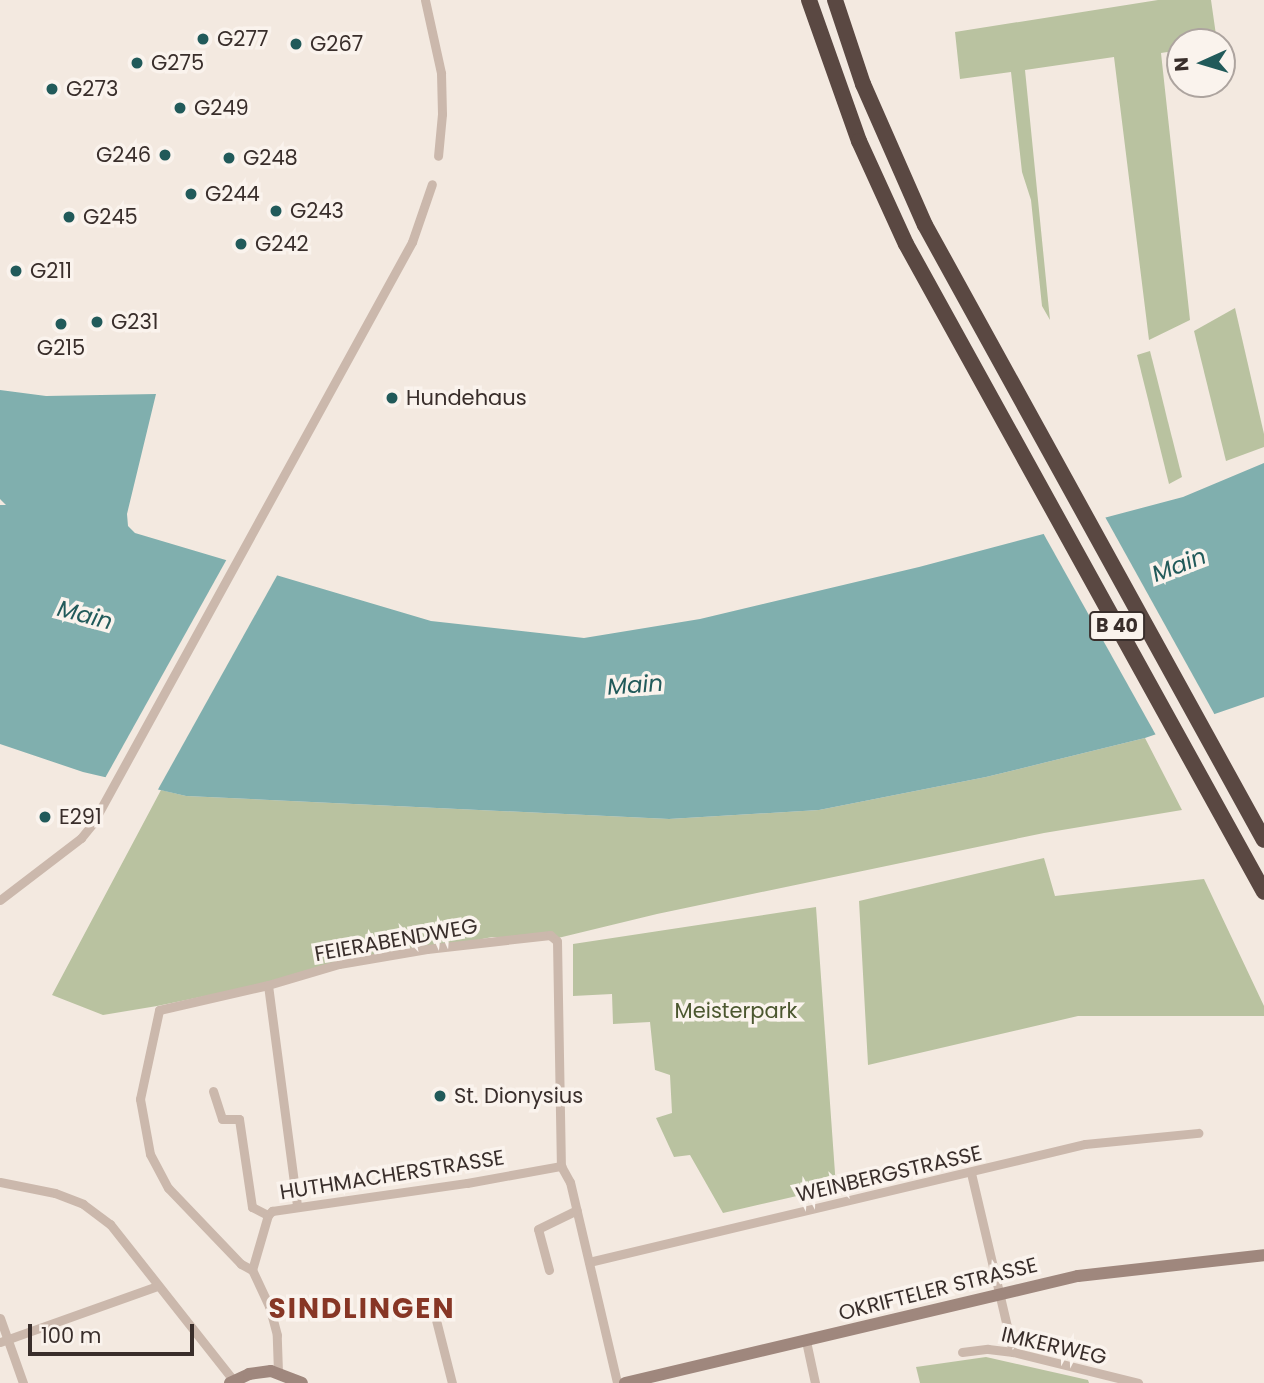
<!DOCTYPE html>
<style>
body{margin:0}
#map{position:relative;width:1264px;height:1383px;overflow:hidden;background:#f3e9e0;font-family:Poppins,sans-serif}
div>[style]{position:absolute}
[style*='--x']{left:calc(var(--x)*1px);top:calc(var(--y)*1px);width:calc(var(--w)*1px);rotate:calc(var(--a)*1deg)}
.green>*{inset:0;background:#b9c2a0}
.water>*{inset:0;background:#80afae}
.pier>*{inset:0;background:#f3e9e0}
.street>*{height:9px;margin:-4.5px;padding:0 4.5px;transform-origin:4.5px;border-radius:4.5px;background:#cbb8ac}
.secondary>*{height:12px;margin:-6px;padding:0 6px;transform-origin:6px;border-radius:6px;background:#9f877d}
.highway>*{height:16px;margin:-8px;padding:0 8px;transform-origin:8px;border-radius:8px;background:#5a4842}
.dots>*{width:19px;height:19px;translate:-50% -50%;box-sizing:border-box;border:4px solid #faf3ed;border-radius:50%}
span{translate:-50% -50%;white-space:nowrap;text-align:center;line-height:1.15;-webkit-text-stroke:7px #faf3ed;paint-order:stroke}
.shield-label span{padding:2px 5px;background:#faf3ed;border:2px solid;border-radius:5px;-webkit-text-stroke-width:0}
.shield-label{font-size:19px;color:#392e2b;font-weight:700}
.poi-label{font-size:21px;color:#392e2b}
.left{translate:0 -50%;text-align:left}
.right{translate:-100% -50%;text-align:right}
.street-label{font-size:21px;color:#392e2b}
.park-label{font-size:21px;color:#4b572f}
.water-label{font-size:23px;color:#215a5a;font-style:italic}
.district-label{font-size:28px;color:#873625;font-weight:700;letter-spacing:2px}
.north{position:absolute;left:1166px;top:28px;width:70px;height:70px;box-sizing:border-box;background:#faf3ed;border:2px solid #ada49f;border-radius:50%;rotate:266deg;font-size:19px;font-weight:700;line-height:28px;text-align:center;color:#392e2b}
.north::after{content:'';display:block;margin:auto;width:24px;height:32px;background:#215a5a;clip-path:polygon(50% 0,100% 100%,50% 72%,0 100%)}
.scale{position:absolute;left:28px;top:1324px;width:166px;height:32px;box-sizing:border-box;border:4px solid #392e2b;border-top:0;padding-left:9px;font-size:21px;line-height:24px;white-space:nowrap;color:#392e2b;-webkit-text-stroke:5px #faf3ed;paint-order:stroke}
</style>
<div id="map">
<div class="green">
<div style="clip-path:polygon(1158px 0,1211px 0,1217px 42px,1180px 42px,1180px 50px,1161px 53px,1190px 320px,1149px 340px,1114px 57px,1025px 70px,1050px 320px,1042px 306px,1031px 200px,1022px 172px,1011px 72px,960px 79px,955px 32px)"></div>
<div style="clip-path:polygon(1235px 308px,1264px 434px,1264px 447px,1226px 461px,1194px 331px)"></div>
<div style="clip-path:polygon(1150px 351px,1182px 477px,1169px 484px,1137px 355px)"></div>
<div style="clip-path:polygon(1145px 738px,1182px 810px,1044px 833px,657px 914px,558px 938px,492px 937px,157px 1006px,103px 1015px,52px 995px,161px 790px,186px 796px,669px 819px,819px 810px,986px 777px)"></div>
<div style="clip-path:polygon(1044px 858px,1055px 896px,1204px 879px,1264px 1006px,1264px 1016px,1078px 1016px,868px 1065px,859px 901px)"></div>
<div style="clip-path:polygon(816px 907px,836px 1187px,723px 1213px,690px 1155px,674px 1157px,656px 1118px,672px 1113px,670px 1075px,655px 1070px,650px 1022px,613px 1024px,612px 994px,573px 996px,573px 944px)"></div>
<div style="clip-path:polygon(986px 1357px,1088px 1380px,1089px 1383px,920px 1383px,916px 1367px)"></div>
</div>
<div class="water">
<div style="clip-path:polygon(0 390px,46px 396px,156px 394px,127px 514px,128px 526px,135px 533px,431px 621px,584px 638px,700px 619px,919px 567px,1183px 497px,1264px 463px,1264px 697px,1145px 738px,986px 777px,819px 810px,669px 819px,186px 796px,83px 772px,0 744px,0 505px,6px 505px,0 499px)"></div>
</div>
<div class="pier">
<div style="clip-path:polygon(1104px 515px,1216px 717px,1157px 737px,1042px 531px)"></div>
<div style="clip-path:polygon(228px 557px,279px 572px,156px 793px,104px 780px)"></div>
</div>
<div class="street">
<div style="--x:425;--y:0;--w:75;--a:77.6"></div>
<div style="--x:441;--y:73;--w:41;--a:88.6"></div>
<div style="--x:442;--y:114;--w:42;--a:95.4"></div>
<div style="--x:0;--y:900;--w:102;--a:-37.4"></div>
<div style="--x:81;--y:838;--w:19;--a:-51"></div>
<div style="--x:93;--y:823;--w:663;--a:-61.23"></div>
<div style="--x:412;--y:242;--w:61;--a:-71"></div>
<div style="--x:268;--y:985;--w:222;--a:82.5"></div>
<div style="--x:213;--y:1091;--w:29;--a:72"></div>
<div style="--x:222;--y:1119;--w:17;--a:0"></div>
<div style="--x:239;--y:1119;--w:89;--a:81.6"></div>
<div style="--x:252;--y:1207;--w:18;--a:27"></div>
<div style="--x:971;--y:1173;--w:184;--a:76.8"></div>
<div style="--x:0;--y:1182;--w:56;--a:11.3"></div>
<div style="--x:55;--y:1193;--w:30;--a:21"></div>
<div style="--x:83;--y:1204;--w:34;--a:37"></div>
<div style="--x:110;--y:1224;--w:200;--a:51.7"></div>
<div style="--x:589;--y:1262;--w:510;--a:-13.38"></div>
<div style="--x:1085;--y:1144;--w:114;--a:-5.6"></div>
<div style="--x:252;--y:1270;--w:13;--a:-151"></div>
<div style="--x:241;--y:1264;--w:105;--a:-133.8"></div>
<div style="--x:168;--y:1188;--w:38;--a:-118"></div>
<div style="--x:150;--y:1154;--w:56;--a:-100.3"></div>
<div style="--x:140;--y:1099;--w:91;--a:-77.9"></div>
<div style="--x:159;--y:1010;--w:112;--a:-12.9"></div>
<div style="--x:268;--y:985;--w:74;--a:-16.5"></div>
<div style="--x:339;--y:964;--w:89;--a:-9.7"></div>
<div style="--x:427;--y:949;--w:124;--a:-6.5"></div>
<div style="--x:550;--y:935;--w:9;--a:41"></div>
<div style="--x:557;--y:941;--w:225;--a:89"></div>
<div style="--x:561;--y:1166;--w:18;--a:61"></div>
<div style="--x:570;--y:1182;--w:206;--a:76.8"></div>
<div style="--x:549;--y:1270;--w:42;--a:-105"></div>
<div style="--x:538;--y:1229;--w:43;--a:-26"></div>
<div style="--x:435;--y:1316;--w:69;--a:75.8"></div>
<div style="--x:0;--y:1318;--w:69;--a:70.5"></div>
<div style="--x:806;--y:1341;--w:43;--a:77.9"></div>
<div style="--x:0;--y:1342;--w:167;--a:-19.6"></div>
<div style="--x:962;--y:1352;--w:26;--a:-7"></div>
<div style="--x:988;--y:1349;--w:25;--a:7"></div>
<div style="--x:1013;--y:1352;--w:129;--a:13.9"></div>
<div style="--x:278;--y:1372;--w:37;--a:-92"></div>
<div style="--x:277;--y:1335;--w:30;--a:-105"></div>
<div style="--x:269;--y:1306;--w:40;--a:-115"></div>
<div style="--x:252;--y:1270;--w:57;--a:-73.8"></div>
<div style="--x:268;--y:1215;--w:6;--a:-45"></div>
<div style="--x:272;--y:1211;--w:197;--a:-8.2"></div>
<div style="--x:467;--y:1183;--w:96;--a:-10.3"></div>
</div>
<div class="secondary">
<div style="--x:230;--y:1383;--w:21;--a:-25"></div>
<div style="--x:249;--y:1374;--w:22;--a:-8"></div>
<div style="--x:271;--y:1371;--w:33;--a:21"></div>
<div style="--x:625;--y:1383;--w:465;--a:-13.3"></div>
<div style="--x:1078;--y:1276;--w:187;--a:-6.4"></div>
</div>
<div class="highway">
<div style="--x:809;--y:0;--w:150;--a:70.5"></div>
<div style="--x:859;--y:141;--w:113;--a:65.5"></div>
<div style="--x:906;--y:244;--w:740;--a:61.08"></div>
<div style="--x:835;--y:0;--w:89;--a:71.6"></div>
<div style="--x:863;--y:84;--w:154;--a:66.3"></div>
<div style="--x:925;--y:225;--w:702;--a:61.14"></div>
</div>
<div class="dots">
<div style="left:203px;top:39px;background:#215a5a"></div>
<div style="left:296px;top:44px;background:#215a5a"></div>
<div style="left:137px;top:63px;background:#215a5a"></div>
<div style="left:52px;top:89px;background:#215a5a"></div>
<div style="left:180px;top:108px;background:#215a5a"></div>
<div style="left:165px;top:155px;background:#215a5a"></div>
<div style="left:229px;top:158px;background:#215a5a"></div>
<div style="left:191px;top:194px;background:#215a5a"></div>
<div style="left:276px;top:211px;background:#215a5a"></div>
<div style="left:69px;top:217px;background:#215a5a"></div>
<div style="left:241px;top:244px;background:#215a5a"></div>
<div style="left:16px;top:271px;background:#215a5a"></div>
<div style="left:97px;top:322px;background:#215a5a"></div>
<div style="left:61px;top:324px;background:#215a5a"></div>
<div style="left:392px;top:398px;background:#215a5a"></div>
<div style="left:45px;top:817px;background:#215a5a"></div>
<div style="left:440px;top:1096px;background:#215a5a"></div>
</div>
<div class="shield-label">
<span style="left:1117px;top:626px">B 40</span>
</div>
<div class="poi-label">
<span class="left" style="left:217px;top:39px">G277</span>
<span class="left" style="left:310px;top:44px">G267</span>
<span class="left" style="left:151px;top:63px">G275</span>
<span class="left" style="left:66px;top:89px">G273</span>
<span class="left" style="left:194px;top:108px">G249</span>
<span class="right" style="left:151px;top:155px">G246</span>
<span class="left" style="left:243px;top:158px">G248</span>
<span class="left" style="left:205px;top:194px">G244</span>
<span class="left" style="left:290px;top:211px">G243</span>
<span class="left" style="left:83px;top:217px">G245</span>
<span class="left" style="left:255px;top:244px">G242</span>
<span class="left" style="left:30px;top:271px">G211</span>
<span class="left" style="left:111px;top:322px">G231</span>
<span style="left:61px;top:348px">G215</span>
<span class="left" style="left:406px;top:398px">Hundehaus</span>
<span class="left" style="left:59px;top:817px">E291</span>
<span class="left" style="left:454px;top:1096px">St. Dionysius</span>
</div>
<div class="street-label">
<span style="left:396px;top:940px;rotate:-10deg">FEIERABENDWEG</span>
<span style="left:889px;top:1174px;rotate:-13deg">WEINBERGSTRASSE</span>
<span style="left:392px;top:1175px;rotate:-9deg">HUTHMACHERSTRASSE</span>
<span style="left:938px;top:1289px;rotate:-14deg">OKRIFTELER STRASSE</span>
<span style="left:1054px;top:1346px;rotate:13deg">IMKERWEG</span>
</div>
<div class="park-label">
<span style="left:736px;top:1011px">Meisterpark</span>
</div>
<div class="water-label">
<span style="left:1179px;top:565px;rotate:-21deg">Main</span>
<span style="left:85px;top:615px;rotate:15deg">Main</span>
<span style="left:635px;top:685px;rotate:-4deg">Main</span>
</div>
<div class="district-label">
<span style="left:362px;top:1309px">SINDLINGEN</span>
</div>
<div class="north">N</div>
<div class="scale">100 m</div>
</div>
